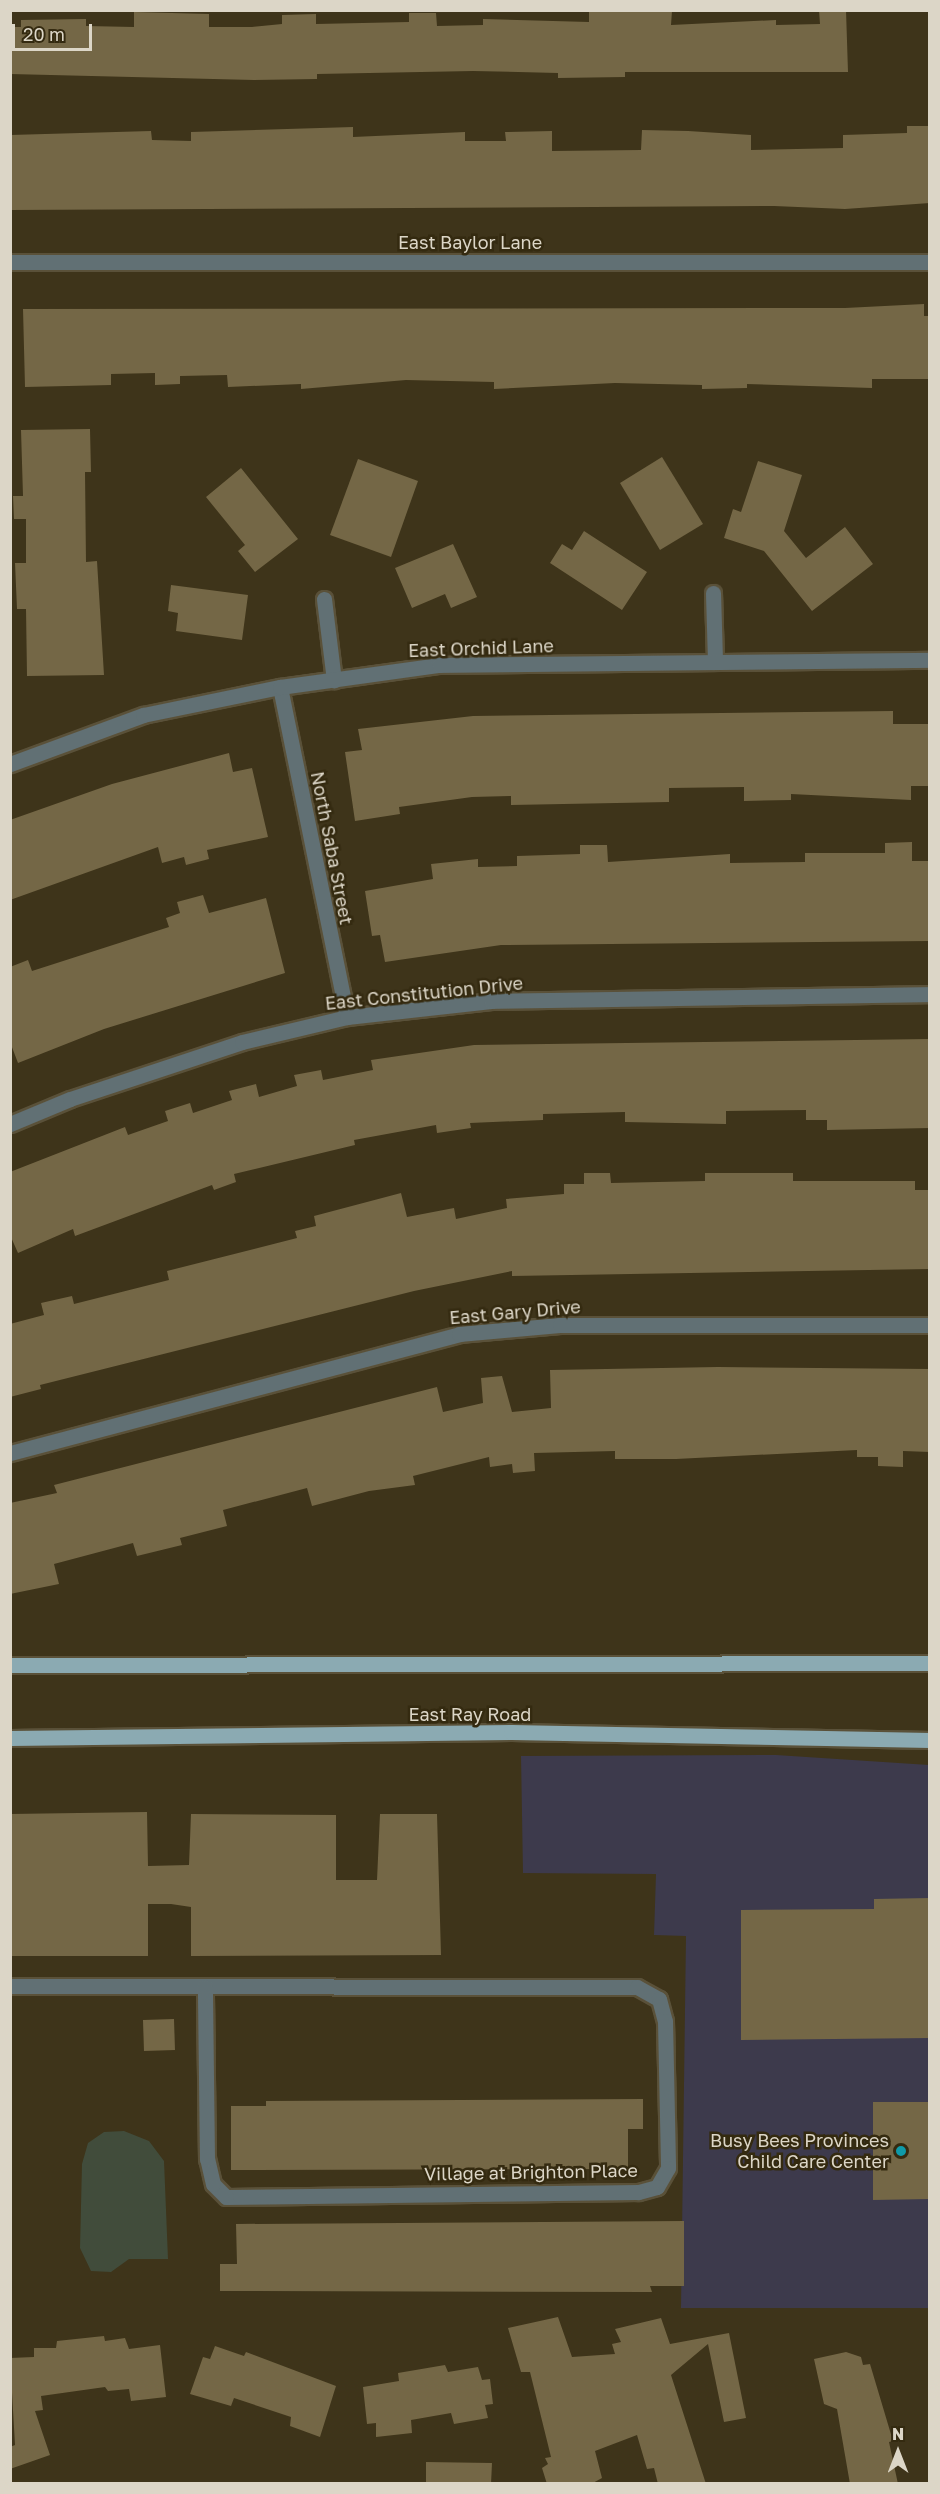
<!DOCTYPE html>
<style>
body{margin:0}
#map{position:relative;width:940px;height:2494px;overflow:hidden;background:#3e341a;font-family:"Golos Text",sans-serif}
div>[style]{position:absolute}
[style*='--x']{left:calc(var(--x)*1px);top:calc(var(--y)*1px);width:calc(var(--w)*1px);rotate:calc(var(--a)*1deg)}
.commercial>*{inset:0;background:#3d3a4c}
.green>*{inset:0;background:#414c3b}
.building>*{inset:0;background:#746746}
.roads{filter:drop-shadow(2px 0 #5a5139) drop-shadow(-2px 0 #5a5139) drop-shadow(0 2px #5a5139) drop-shadow(0 -2px #5a5139)}
.minor>*{height:15px;margin:-7.5px;padding:0 7.5px;transform-origin:7.5px;border-radius:7.5px;background:#617074}
.major>*{height:15px;margin:-7.5px;padding:0 7.5px;transform-origin:7.5px;border-radius:7.5px;background:#8baab2}
.dots>*{width:16px;height:16px;translate:-50% -50%;box-sizing:border-box;border:3px solid #342a10;border-radius:50%}
span{translate:-50% -50%;white-space:nowrap;text-align:center;line-height:1.15;-webkit-text-stroke:5px #342a10;paint-order:stroke}
.street-label{font-size:18px;color:#dcd6c7}
.poi-label{font-size:18px;color:#dcd6c7}
.right{translate:-100% -50%;text-align:right}
.frame{position:absolute;inset:0;border:12px solid #dcd6c7;pointer-events:none}
.north{position:absolute;left:868px;top:2422px;width:60px;height:60px;-webkit-text-stroke:4px #342a10;paint-order:stroke;rotate:0deg;font-size:16px;font-weight:700;line-height:24px;text-align:center;color:#dcd6c7}
.north::after{content:'';display:block;margin:auto;width:21px;height:27px;background:#dcd6c7;clip-path:polygon(50% 0,100% 100%,50% 72%,0 100%)}
.scale{position:absolute;left:12px;top:24px;width:80px;height:27px;box-sizing:border-box;border:3px solid #dcd6c7;border-top:0;padding-left:8px;font-size:18px;line-height:21px;white-space:nowrap;color:#dcd6c7;-webkit-text-stroke:4px #342a10;paint-order:stroke}
</style>
<div id="map">
<div class="commercial">
<div style="clip-path:polygon(776px 1755px,929px 1765px,929px 2308px,681px 2308px,686px 1936px,654px 1935px,656px 1874px,523px 1873px,521px 1756px)"></div>
</div>
<div class="green">
<div style="clip-path:polygon(124px 2131px,149px 2141px,164px 2161px,168px 2259px,129px 2259px,111px 2272px,91px 2271px,80px 2248px,82px 2164px,88px 2143px,104px 2132px)"></div>
</div>
<div class="building">
<div style="clip-path:polygon(819px 10px,846px 10px,848px 72px,625px 72px,625px 77px,558px 78px,558px 73px,473px 71px,317px 74px,317px 79px,254px 80px,10px 74px,10px 27px,21px 27px,21px 20px,86px 19px,86px 26px,134px 27px,134px 12px,209px 14px,209px 27px,252px 27px,282px 24px,282px 15px,316px 14px,316px 24px,409px 22px,409px 13px,436px 13px,437px 26px,483px 25px,483px 19px,589px 22px,589px 12px,672px 11px,671px 25px,776px 20px,776px 25px,820px 24px)"></div>
<div style="clip-path:polygon(907px 126px,930px 126px,930px 203px,845px 209px,774px 206px,10px 210px,10px 135px,151px 131px,152px 140px,191px 141px,191px 132px,353px 127px,353px 137px,465px 132px,465px 141px,506px 141px,505px 132px,552px 131px,552px 151px,641px 150px,642px 130px,688px 131px,751px 135px,751px 150px,843px 148px,843px 135px,907px 133px)"></div>
<div style="clip-path:polygon(924px 304px,924px 316px,930px 316px,930px 379px,872px 379px,872px 388px,747px 384px,747px 388px,702px 389px,702px 385px,615px 383px,494px 389px,494px 382px,406px 380px,301px 389px,301px 384px,228px 387px,227px 375px,180px 376px,180px 384px,155px 385px,155px 373px,111px 374px,111px 385px,25px 387px,23px 309px,845px 308px)"></div>
<div style="clip-path:polygon(90px 429px,91px 472px,85px 472px,86px 562px,97px 561px,104px 675px,27px 676px,26px 609px,17px 609px,15px 563px,26px 563px,26px 519px,14px 519px,13px 496px,23px 496px,21px 430px)"></div>
<div style="clip-path:polygon(662px 457px,703px 524px,660px 550px,620px 483px)"></div>
<div style="clip-path:polygon(358px 459px,418px 481px,391px 557px,330px 535px)"></div>
<div style="clip-path:polygon(758px 461px,802px 475px,784px 531px,806px 558px,845px 527px,873px 564px,812px 611px,764px 551px,724px 538px,733px 509px,741px 512px)"></div>
<div style="clip-path:polygon(241px 468px,298px 539px,255px 572px,238px 551px,245px 545px,206px 497px)"></div>
<div style="clip-path:polygon(584px 531px,647px 572px,622px 610px,550px 563px,562px 544px,572px 550px)"></div>
<div style="clip-path:polygon(453px 544px,477px 597px,451px 608px,445px 594px,412px 608px,395px 568px)"></div>
<div style="clip-path:polygon(171px 585px,248px 595px,242px 640px,176px 631px,178px 613px,168px 611px)"></div>
<div style="clip-path:polygon(893px 711px,893px 724px,930px 724px,930px 786px,911px 786px,911px 800px,791px 794px,791px 800px,744px 801px,744px 787px,669px 788px,669px 802px,511px 805px,511px 796px,472px 797px,399px 807px,400px 814px,355px 821px,345px 752px,362px 750px,358px 729px,473px 716px)"></div>
<div style="clip-path:polygon(229px 753px,233px 772px,252px 768px,268px 837px,207px 850px,209px 859px,186px 865px,184px 857px,162px 863px,158px 847px,10px 900px,10px 820px,112px 784px)"></div>
<div style="clip-path:polygon(912px 842px,912px 861px,930px 861px,930px 941px,501px 945px,385px 962px,380px 935px,372px 936px,365px 891px,433px 879px,431px 864px,478px 859px,478px 867px,517px 866px,517px 856px,580px 854px,580px 845px,607px 845px,608px 862px,730px 854px,730px 863px,805px 862px,805px 853px,885px 853px,885px 843px)"></div>
<div style="clip-path:polygon(203px 895px,209px 913px,266px 898px,285px 973px,104px 1029px,18px 1063px,10px 1042px,10px 967px,28px 960px,32px 971px,169px 927px,166px 918px,180px 913px,177px 902px)"></div>
<div style="clip-path:polygon(930px 1039px,930px 1128px,827px 1130px,827px 1120px,806px 1120px,806px 1110px,726px 1111px,726px 1124px,625px 1122px,625px 1112px,543px 1114px,543px 1120px,470px 1123px,471px 1128px,437px 1133px,436px 1125px,354px 1140px,355px 1145px,234px 1174px,236px 1182px,214px 1190px,212px 1185px,75px 1236px,73px 1229px,18px 1253px,10px 1235px,10px 1172px,125px 1127px,128px 1135px,168px 1121px,165px 1111px,190px 1103px,193px 1113px,232px 1100px,229px 1091px,256px 1084px,259px 1097px,297px 1086px,294px 1075px,321px 1070px,323px 1080px,373px 1070px,371px 1060px,474px 1045px)"></div>
<div style="clip-path:polygon(584px 1173px,610px 1173px,611px 1183px,705px 1181px,705px 1173px,793px 1173px,793px 1181px,915px 1181px,915px 1190px,930px 1190px,930px 1269px,512px 1276px,512px 1271px,414px 1291px,40px 1385px,41px 1389px,10px 1397px,10px 1324px,44px 1315px,41px 1303px,72px 1296px,74px 1304px,169px 1280px,167px 1271px,297px 1238px,295px 1231px,316px 1226px,314px 1216px,401px 1193px,407px 1217px,454px 1208px,456px 1219px,507px 1208px,506px 1199px,564px 1194px,564px 1184px,584px 1184px)"></div>
<div style="clip-path:polygon(718px 1367px,930px 1369px,930px 1452px,903px 1451px,903px 1467px,878px 1466px,878px 1457px,857px 1457px,857px 1450px,676px 1459px,615px 1459px,615px 1451px,534px 1453px,535px 1471px,513px 1473px,512px 1464px,490px 1467px,489px 1457px,413px 1476px,415px 1485px,369px 1491px,312px 1506px,307px 1488px,223px 1510px,227px 1526px,180px 1538px,182px 1545px,137px 1556px,133px 1543px,54px 1564px,59px 1584px,10px 1594px,10px 1503px,57px 1493px,54px 1485px,437px 1387px,443px 1412px,483px 1403px,481px 1378px,502px 1376px,512px 1412px,551px 1408px,550px 1370px)"></div>
<div style="clip-path:polygon(147px 1812px,148px 1866px,189px 1865px,191px 1814px,336px 1815px,336px 1880px,377px 1880px,380px 1814px,437px 1814px,441px 1955px,191px 1956px,191px 1907px,171px 1904px,148px 1904px,148px 1956px,10px 1956px,10px 1814px)"></div>
<div style="clip-path:polygon(930px 1898px,930px 2038px,741px 2040px,741px 1910px,874px 1909px,874px 1899px)"></div>
<div style="clip-path:polygon(174px 2019px,175px 2050px,144px 2051px,143px 2020px)"></div>
<div style="clip-path:polygon(643px 2099px,643px 2129px,628px 2129px,628px 2169px,231px 2170px,231px 2106px,266px 2106px,266px 2101px)"></div>
<div style="clip-path:polygon(873px 2102px,930px 2102px,930px 2199px,873px 2200px)"></div>
<div style="clip-path:polygon(684px 2221px,684px 2286px,650px 2286px,652px 2292px,220px 2291px,220px 2264px,237px 2264px,236px 2224px)"></div>
<div style="clip-path:polygon(558px 2317px,572px 2357px,615px 2354px,612px 2344px,621px 2342px,615px 2329px,661px 2318px,670px 2344px,729px 2333px,746px 2418px,724px 2422px,708px 2344px,671px 2375px,706px 2484px,658px 2484px,654px 2468px,647px 2469px,637px 2435px,595px 2451px,602px 2478px,591px 2484px,547px 2484px,542px 2468px,548px 2464px,545px 2458px,551px 2457px,530px 2372px,521px 2372px,508px 2328px)"></div>
<div style="clip-path:polygon(104px 2336px,105px 2341px,125px 2338px,129px 2349px,160px 2345px,166px 2397px,131px 2401px,129px 2389px,108px 2391px,105px 2387px,41px 2396px,43px 2410px,35px 2411px,50px 2455px,10px 2469px,10px 2447px,15px 2445px,10px 2358px,34px 2357px,34px 2348px,56px 2348px,57px 2341px)"></div>
<div style="clip-path:polygon(215px 2346px,244px 2356px,246px 2352px,336px 2386px,320px 2437px,290px 2426px,291px 2417px,234px 2398px,231px 2406px,190px 2394px,203px 2357px,210px 2359px)"></div>
<div style="clip-path:polygon(846px 2352px,861px 2357px,863px 2365px,870px 2364px,893px 2441px,889px 2442px,898px 2484px,850px 2484px,837px 2409px,824px 2404px,814px 2359px)"></div>
<div style="clip-path:polygon(445px 2365px,448px 2372px,478px 2367px,482px 2380px,490px 2379px,493px 2404px,485px 2405px,488px 2418px,454px 2424px,451px 2413px,411px 2420px,412px 2433px,376px 2437px,376px 2423px,367px 2424px,363px 2387px,399px 2381px,398px 2373px)"></div>
<div style="clip-path:polygon(426px 2462px,492px 2463px,491px 2484px,426px 2483px)"></div>
</div>
<div class="roads">
<div class="minor">
<div style="--x:10;--y:262;--w:920;--a:0"></div>
<div style="--x:713;--y:593;--w:69;--a:88.3"></div>
<div style="--x:324;--y:599;--w:82;--a:83"></div>
<div style="--x:280;--y:687;--w:337;--a:78.5"></div>
<div style="--x:10;--y:764;--w:142;--a:-20.2"></div>
<div style="--x:143;--y:715;--w:140;--a:-11.6"></div>
<div style="--x:280;--y:687;--w:161;--a:-7.9"></div>
<div style="--x:439;--y:665;--w:491;--a:-0.6"></div>
<div style="--x:10;--y:1124;--w:65;--a:-22.6"></div>
<div style="--x:70;--y:1099;--w:181;--a:-18.3"></div>
<div style="--x:242;--y:1042;--w:108;--a:-13.4"></div>
<div style="--x:347;--y:1017;--w:145;--a:-6.3"></div>
<div style="--x:491;--y:1001;--w:439;--a:-0.9"></div>
<div style="--x:10;--y:1453;--w:465;--a:-14.8"></div>
<div style="--x:459;--y:1334;--w:101;--a:-5.1"></div>
<div style="--x:560;--y:1325;--w:370;--a:0"></div>
<div style="--x:10;--y:1986;--w:627;--a:0.09"></div>
<div style="--x:637;--y:1987;--w:25;--a:29"></div>
<div style="--x:659;--y:1999;--w:23;--a:75"></div>
<div style="--x:665;--y:2021;--w:147;--a:88.8"></div>
<div style="--x:668;--y:2168;--w:22;--a:120"></div>
<div style="--x:657;--y:2187;--w:20;--a:165"></div>
<div style="--x:638;--y:2192;--w:412;--a:179.3"></div>
<div style="--x:226;--y:2197;--w:18;--a:-135"></div>
<div style="--x:213;--y:2184;--w:26;--a:-103"></div>
<div style="--x:207;--y:2159;--w:172;--a:-90.7"></div>
</div>
<div class="major">
<div style="--x:10;--y:1665;--w:920;--a:-0.12"></div>
<div style="--x:10;--y:1738;--w:501;--a:-0.69"></div>
<div style="--x:511;--y:1732;--w:419;--a:1.1"></div>
</div>
</div>
<div class="dots">
<div style="left:901px;top:2151px;background:#0f9aa8"></div>
</div>
<div class="street-label">
<span style="left:470px;top:242px">East Baylor Lane</span>
<span style="left:481px;top:648px;rotate:-2deg">East Orchid Lane</span>
<span style="left:332px;top:848px;rotate:79deg">North Saba Street</span>
<span style="left:424px;top:993px;rotate:-6deg">East Constitution Drive</span>
<span style="left:515px;top:1312px;rotate:-5deg">East Gary Drive</span>
<span style="left:470px;top:1714px">East Ray Road</span>
<span style="left:531px;top:2172px;rotate:-1deg">Village at Brighton Place</span>
</div>
<div class="poi-label">
<span class="right" style="left:889px;top:2151px">Busy Bees Provinces<br>Child Care Center</span>
</div>
<div class="frame"></div>
<div class="north">N</div>
<div class="scale">20 m</div>
</div>
